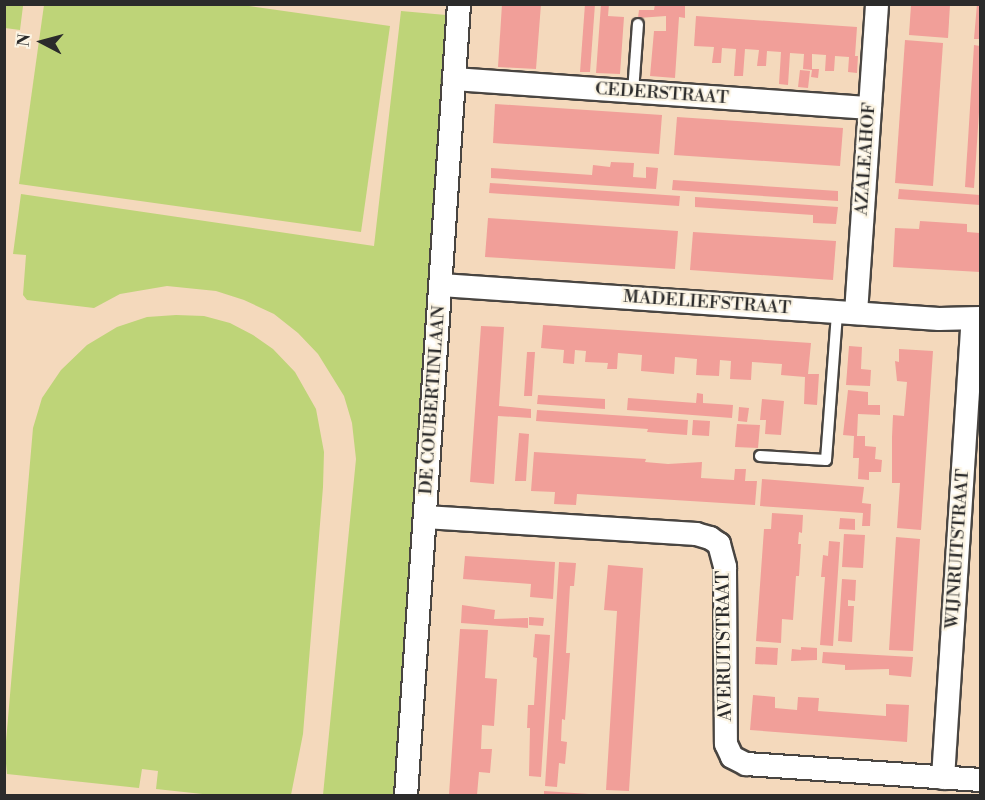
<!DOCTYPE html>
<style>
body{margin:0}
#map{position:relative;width:985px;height:800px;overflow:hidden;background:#f4d9bc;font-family:"Libre Bodoni",serif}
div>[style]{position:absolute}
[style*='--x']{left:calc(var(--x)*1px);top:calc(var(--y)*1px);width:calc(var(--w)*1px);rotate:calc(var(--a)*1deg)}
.green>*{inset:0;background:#bed478}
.building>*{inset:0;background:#f19f99}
.roads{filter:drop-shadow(2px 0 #494541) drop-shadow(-2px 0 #494541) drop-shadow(0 2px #494541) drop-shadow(0 -2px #494541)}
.lane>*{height:10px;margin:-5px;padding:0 5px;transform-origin:5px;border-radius:5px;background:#fff}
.street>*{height:22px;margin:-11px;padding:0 11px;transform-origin:11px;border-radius:11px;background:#fff}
span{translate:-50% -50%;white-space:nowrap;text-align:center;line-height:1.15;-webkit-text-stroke:4.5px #fcf5e5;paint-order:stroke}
.street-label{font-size:18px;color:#2b2b2b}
.frame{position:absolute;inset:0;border:6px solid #2b2b2b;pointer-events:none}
.north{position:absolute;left:12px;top:12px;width:60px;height:60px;-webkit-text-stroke:4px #fcf5e5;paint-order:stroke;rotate:276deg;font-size:16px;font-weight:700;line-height:24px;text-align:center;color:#2b2b2b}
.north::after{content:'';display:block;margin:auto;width:21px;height:27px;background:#2b2b2b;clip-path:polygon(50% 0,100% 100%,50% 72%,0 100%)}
</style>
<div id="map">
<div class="green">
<div style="clip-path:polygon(5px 4px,23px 6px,20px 30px,5px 28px)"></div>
<div style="clip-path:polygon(235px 4px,390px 26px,361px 232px,19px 184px,44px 5px)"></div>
<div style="clip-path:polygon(401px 11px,446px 15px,398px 795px,323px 795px,356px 459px,352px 423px,344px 396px,318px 354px,298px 333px,274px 314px,244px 300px,216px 291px,167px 286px,120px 294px,94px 308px,27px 300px,23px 295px,26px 255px,13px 254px,21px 194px,374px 246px)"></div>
<div style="clip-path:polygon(176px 315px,204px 316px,230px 323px,253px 335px,273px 349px,295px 372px,316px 409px,324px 452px,323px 487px,303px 734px,291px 795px,221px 796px,156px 789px,158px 771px,142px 769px,139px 788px,7px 774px,5px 753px,33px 428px,42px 398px,61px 370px,87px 345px,117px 327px,147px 317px)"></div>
</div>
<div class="building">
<div style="clip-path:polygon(502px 4px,541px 4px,536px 69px,498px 67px)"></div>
<div style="clip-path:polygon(585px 4px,595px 4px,590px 72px,580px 72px)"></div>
<div style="clip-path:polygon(601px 4px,609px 4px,608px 16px,624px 17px,620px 74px,596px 73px)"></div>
<div style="clip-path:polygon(655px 4px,685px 4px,685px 18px,679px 17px,675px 78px,650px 76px,654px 31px,666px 31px,666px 16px,638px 18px,639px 10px,654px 10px)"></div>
<div style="clip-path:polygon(977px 4px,980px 4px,980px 39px,974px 39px)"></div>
<div style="clip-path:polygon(911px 5px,950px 5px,948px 38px,909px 35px)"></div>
<div style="clip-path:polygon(696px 16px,857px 27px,855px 56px,858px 56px,857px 73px,848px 72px,849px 57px,835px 56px,834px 71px,825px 71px,826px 55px,812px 54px,812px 69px,819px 69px,818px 78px,811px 77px,812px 70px,803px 69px,804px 54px,790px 53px,788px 85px,779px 84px,781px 52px,767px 51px,766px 66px,757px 66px,759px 50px,745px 49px,743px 76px,734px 76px,736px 49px,722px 48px,721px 63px,712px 63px,714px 47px,694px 46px)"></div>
<div style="clip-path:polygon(905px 40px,943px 43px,933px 186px,895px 183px)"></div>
<div style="clip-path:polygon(974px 45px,980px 46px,980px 97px,974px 188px,965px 187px)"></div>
<div style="clip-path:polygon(800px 70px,810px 71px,808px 88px,798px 87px)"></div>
<div style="clip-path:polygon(495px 104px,662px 115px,659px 154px,493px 143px)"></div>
<div style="clip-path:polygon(677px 117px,843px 128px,840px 166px,674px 155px)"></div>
<div style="clip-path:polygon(611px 162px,634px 163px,633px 177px,646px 178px,646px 167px,658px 168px,656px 189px,491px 178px,491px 168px,592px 175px,593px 165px,610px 167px)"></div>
<div style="clip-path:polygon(673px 180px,838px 191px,838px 201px,672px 190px)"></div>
<div style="clip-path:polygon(490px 183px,680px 196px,679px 206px,489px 193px)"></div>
<div style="clip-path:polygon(899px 189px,980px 195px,980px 205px,898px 199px)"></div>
<div style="clip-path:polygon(695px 197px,838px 207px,836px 224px,813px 223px,813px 215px,695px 207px)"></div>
<div style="clip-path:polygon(488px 218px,678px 231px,675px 269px,485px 257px)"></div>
<div style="clip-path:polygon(920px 221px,967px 224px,967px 232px,980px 233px,980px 272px,893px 267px,895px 228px,919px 229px)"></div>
<div style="clip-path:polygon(693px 232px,836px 241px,833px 280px,690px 270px)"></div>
<div style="clip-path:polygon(543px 325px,811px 343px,808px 374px,819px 374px,817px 405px,804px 404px,805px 377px,781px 375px,782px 364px,752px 362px,751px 380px,730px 379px,731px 361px,720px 360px,719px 376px,696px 375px,697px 359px,675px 357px,674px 374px,641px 371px,642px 355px,618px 353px,617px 369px,607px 369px,608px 363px,585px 362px,586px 351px,575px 350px,574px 364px,563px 363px,564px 350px,541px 348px)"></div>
<div style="clip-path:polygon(481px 326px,504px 327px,499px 406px,531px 409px,531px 418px,498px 416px,494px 484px,470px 482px)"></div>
<div style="clip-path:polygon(849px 346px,862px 347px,861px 369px,871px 370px,870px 386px,846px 385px)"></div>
<div style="clip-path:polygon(899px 349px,933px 351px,921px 530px,897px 528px,900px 483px,892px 483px,892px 437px,893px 415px,904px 416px,907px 382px,897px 381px,895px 361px,899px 362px)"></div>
<div style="clip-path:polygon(527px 352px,535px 352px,532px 396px,524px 396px)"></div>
<div style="clip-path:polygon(848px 390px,868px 392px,868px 405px,880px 405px,880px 415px,858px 414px,857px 436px,865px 436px,865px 446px,876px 447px,875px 459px,882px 460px,881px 472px,869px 472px,869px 480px,858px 479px,859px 458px,853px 458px,854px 436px,843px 435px)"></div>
<div style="clip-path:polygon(697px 393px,703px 394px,703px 403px,733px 405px,732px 418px,627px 410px,628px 398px,696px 403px)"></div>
<div style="clip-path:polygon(538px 395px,605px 399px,605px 409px,537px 404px)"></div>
<div style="clip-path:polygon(762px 399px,784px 401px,781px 435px,765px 434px,766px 420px,760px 420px)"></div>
<div style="clip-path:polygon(739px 407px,749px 408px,747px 422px,738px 421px)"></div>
<div style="clip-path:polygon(537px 410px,688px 420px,687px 435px,647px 432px,648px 429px,536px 421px)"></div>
<div style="clip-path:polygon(693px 420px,710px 421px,709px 436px,692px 435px)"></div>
<div style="clip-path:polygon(737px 424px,760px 425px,758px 448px,735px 447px)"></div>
<div style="clip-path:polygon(519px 433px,529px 434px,526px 481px,515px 481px)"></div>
<div style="clip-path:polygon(534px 452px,646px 459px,645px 462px,668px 464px,702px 462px,701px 478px,734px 480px,735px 469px,746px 469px,745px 481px,757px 481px,755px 505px,577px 494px,576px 505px,554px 504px,555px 492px,531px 491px)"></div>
<div style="clip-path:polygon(762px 479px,864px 487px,862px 503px,871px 504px,870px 526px,862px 526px,863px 513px,760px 506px)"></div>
<div style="clip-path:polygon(772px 513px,803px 515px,802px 533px,799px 532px,798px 544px,801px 544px,799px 576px,796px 576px,793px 620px,782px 619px,781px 643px,756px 641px,764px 529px,771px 529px)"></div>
<div style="clip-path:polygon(840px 518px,855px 519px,855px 530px,839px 529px)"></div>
<div style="clip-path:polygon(844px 534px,865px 535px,863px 568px,842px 567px)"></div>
<div style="clip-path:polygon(896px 537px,920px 539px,913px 651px,889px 650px)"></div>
<div style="clip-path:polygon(829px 541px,840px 542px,833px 646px,820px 645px,825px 577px,821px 577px,823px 555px,828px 556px)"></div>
<div style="clip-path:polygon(465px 556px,555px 562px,553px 599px,530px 597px,531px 584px,463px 579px)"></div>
<div style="clip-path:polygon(559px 562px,576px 563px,574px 586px,570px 586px,566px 653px,570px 653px,565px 720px,562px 719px,561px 741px,567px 742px,565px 764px,559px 763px,557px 787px,545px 786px)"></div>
<div style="clip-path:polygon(608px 565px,643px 568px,629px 791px,606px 790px,617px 611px,604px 610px)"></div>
<div style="clip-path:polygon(842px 579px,856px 580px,855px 601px,848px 600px,848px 606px,854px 606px,852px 642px,838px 641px)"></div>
<div style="clip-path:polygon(462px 605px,495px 610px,494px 619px,528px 618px,528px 628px,461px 623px)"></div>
<div style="clip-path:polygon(529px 617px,544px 618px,543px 626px,529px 625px)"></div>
<div style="clip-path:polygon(460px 629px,488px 630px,485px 678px,497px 679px,494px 726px,482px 725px,481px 749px,492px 749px,490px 773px,479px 772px,477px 795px,449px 795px)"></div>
<div style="clip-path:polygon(535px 634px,550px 635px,541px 777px,529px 776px,530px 728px,527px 728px,528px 705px,534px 705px,537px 658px,533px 657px)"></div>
<div style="clip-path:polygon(756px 647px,778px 648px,777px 665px,755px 664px)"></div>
<div style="clip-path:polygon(801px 647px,817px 648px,817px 660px,791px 661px,792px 649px,801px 650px)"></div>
<div style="clip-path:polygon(823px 652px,913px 657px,911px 677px,889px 675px,889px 669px,845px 670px,845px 665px,822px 663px)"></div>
<div style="clip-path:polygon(753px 695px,775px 697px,775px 708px,797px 710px,798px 697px,819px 698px,818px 711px,886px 716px,886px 704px,909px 705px,907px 742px,750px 730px)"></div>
<div style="clip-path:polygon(544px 791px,589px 794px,589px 795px,544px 795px)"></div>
</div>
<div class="roads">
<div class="lane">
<div style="--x:633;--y:92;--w:68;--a:-85.8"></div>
<div style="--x:760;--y:456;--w:66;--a:3.5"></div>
<div style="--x:826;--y:460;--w:148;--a:-85.7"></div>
</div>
<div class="street">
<div style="--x:454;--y:79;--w:417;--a:4"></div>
<div style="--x:441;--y:285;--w:499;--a:3.9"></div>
<div style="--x:939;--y:319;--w:41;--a:-1.4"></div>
<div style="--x:856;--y:313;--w:310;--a:-86.1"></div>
<div style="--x:425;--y:517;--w:272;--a:3.6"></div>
<div style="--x:696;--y:534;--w:15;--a:16"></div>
<div style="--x:710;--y:538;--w:11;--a:34"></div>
<div style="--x:719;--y:544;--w:24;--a:75"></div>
<div style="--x:725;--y:567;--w:177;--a:89.7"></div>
<div style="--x:726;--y:744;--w:14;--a:65"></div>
<div style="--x:732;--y:757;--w:16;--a:27"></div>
<div style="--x:746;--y:764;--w:235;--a:3.9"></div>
<div style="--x:943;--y:778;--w:460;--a:-86.3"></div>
<div style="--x:406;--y:796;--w:794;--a:-86.17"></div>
</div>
</div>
<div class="street-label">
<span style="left:662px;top:94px;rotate:4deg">CEDERSTRAAT</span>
<span style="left:866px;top:159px;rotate:-86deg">AZALEAHOF</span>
<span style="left:707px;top:303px;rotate:4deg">MADELIEFSTRAAT</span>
<span style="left:433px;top:400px;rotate:-86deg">DE COUBERTINLAAN</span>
<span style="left:958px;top:549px;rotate:-86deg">WIJNRUITSTRAAT</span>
<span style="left:725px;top:646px;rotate:-91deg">AVERUITSTRAAT</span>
</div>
<div class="frame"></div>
<div class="north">N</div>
</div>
